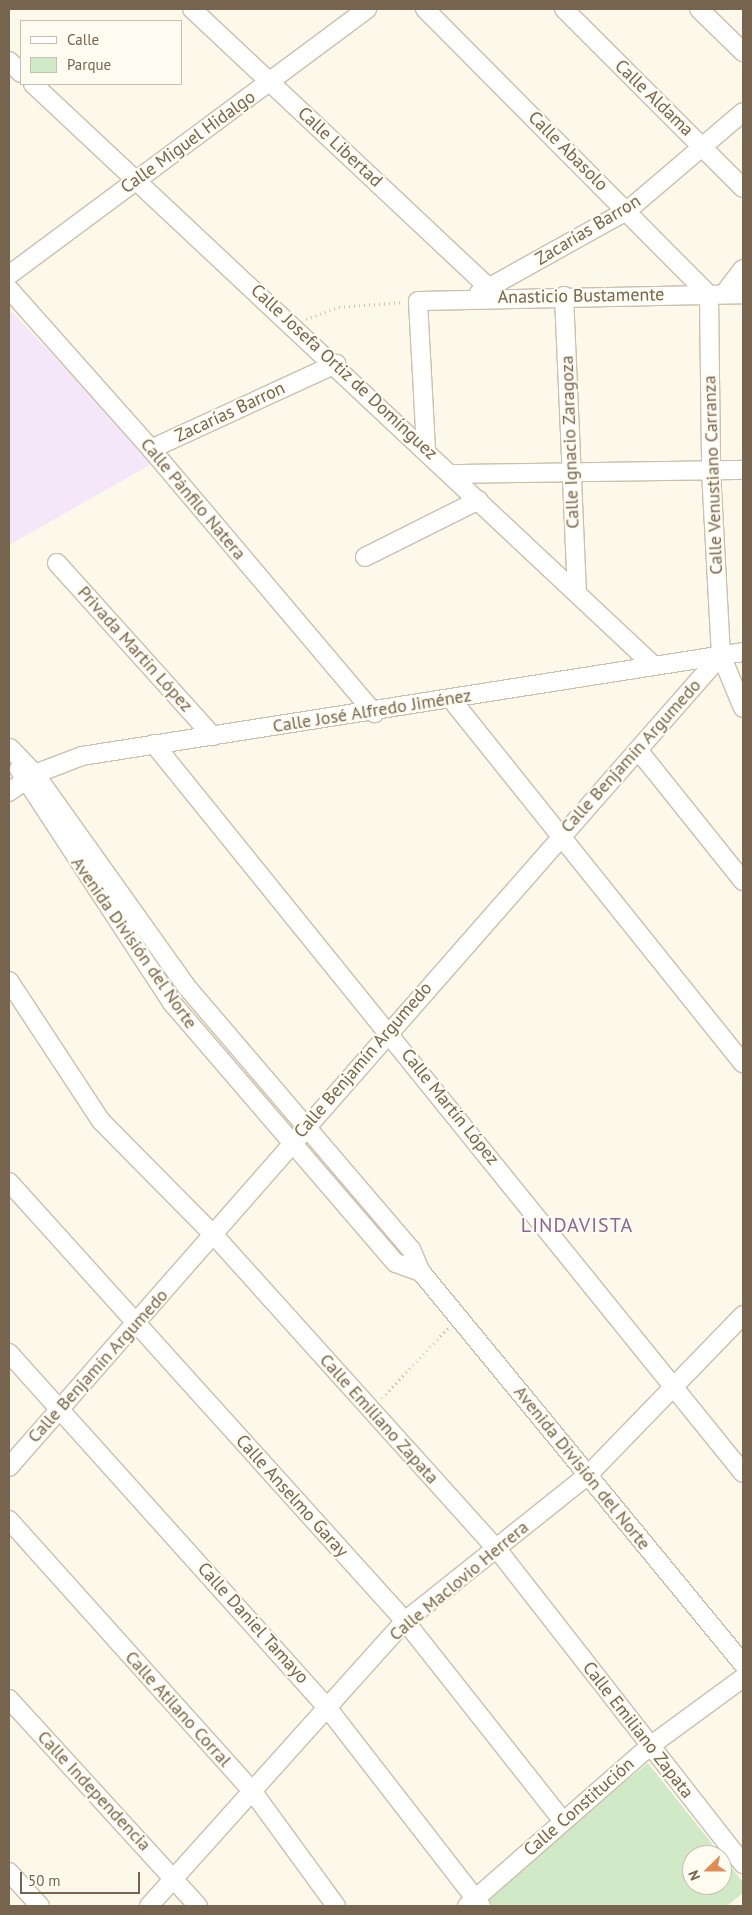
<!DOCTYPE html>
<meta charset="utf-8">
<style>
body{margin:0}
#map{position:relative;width:752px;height:1915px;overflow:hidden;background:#fcf8ea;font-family:"PT Sans",sans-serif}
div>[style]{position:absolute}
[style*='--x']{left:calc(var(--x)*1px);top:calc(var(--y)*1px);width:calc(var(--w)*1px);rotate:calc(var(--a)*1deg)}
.education>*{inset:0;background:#f5e7f9}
.green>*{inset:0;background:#d0eac8}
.path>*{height:3px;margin-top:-1.5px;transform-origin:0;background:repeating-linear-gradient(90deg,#d6c1a5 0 1px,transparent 0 5px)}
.roads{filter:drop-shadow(1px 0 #ccc0ad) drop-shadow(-1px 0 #ccc0ad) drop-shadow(0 1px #ccc0ad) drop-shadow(0 -1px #ccc0ad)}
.street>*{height:18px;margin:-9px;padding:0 9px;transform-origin:9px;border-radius:9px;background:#fff}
span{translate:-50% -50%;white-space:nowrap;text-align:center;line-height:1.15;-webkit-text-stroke:4px #fefcf1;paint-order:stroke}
.street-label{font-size:18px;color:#76644e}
.quarter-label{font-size:20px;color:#8c6692;letter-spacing:1px}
.frame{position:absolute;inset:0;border:10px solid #76644e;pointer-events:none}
.legend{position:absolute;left:20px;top:20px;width:162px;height:65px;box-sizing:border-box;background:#fefcf1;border:1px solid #c8bfb0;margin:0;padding:6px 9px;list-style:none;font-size:15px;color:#76644e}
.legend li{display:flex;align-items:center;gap:10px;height:25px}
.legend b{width:25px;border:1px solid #c8bfb0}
.north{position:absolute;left:682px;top:1845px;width:50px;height:50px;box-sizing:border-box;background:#fefcf1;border:1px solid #c8bfb0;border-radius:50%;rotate:248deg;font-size:14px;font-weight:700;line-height:20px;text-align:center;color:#76644e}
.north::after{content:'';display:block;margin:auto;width:18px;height:22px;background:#e08d55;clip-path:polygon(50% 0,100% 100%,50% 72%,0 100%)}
.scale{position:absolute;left:20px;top:1872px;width:120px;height:22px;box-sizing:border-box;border:2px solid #76644e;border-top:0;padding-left:6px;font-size:15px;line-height:18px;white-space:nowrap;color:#76644e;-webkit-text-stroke:4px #fefcf1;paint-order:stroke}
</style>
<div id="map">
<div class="education">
<div style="clip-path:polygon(9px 309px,155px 462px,9px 545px)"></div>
</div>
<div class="green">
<div style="clip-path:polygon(648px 1763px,721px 1855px,692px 1855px,692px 1885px,722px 1885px,722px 1856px,743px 1882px,743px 1893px,727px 1906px,493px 1906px,484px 1895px)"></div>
</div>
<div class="path">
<div style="--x:306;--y:319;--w:35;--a:-20"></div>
<div style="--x:339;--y:307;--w:64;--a:-4.5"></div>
<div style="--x:382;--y:1398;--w:96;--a:-46.7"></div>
</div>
<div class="roads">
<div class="street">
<div style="--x:192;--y:9;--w:406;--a:43.2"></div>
<div style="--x:425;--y:9;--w:403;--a:45.2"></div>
<div style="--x:709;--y:295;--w:176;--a:89.3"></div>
<div style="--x:711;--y:471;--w:184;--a:86.9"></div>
<div style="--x:721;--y:655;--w:57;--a:67.5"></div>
<div style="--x:564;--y:9;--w:253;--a:45"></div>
<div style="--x:699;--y:9;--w:62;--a:44.3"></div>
<div style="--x:9;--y:61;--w:17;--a:45"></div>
<div style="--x:33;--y:84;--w:848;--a:43.14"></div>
<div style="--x:9;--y:275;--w:446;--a:-36.6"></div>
<div style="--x:9;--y:289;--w:214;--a:48.4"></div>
<div style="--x:151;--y:449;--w:346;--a:49.8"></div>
<div style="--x:479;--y:293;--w:171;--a:-29.1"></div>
<div style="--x:628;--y:210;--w:151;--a:-40.4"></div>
<div style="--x:724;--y:294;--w:31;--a:-53"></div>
<div style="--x:564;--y:296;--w:293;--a:87.5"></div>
<div style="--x:151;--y:449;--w:204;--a:-24.7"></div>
<div style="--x:426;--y:449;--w:148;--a:-93.1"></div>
<div style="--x:418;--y:301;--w:325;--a:-1.2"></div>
<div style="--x:453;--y:474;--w:290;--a:-0.8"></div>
<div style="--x:365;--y:557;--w:127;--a:-26.6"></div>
<div style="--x:57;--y:563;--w:233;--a:48"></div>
<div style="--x:451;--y:699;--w:467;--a:51.3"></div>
<div style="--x:154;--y:744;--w:937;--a:51.06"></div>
<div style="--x:10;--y:748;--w:36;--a:46"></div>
<div style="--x:35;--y:774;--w:260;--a:54.5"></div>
<div style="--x:186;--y:986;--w:346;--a:49.5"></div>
<div style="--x:411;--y:1249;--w:25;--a:67"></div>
<div style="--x:421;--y:1272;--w:507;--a:50.6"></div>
<div style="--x:638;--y:750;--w:168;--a:51.3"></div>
<div style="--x:19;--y:769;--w:280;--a:56.8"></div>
<div style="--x:172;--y:1003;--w:343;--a:49.3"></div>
<div style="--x:396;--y:1263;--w:27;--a:20"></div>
<div style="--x:9;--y:792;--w:32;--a:-35"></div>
<div style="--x:35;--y:774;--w:50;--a:-21"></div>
<div style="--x:82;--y:756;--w:669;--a:-8.94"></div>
<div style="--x:9;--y:981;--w:168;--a:56.7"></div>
<div style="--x:101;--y:1121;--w:158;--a:45.3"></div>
<div style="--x:212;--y:1233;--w:426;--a:48"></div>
<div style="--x:497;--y:1549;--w:400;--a:52"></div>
<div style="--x:9;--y:1182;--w:591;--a:47.95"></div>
<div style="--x:405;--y:1621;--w:253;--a:51.7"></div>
<div style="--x:9;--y:1353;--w:474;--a:48.1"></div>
<div style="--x:326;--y:1706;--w:253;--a:52.2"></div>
<div style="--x:9;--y:1467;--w:1080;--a:-48.75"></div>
<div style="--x:9;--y:1520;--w:365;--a:48.1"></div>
<div style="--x:253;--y:1792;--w:141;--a:53.9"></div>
<div style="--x:9;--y:1699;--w:280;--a:47.6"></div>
<div style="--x:9;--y:1872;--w:46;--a:47.6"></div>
<div style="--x:149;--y:1906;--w:383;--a:-48.1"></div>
<div style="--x:405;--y:1621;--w:234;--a:-38.6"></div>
<div style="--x:588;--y:1475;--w:223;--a:-45.9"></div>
<div style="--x:467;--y:1906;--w:243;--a:-41.2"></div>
<div style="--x:650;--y:1746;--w:115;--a:-36.2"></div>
</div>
</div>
<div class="street-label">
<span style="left:654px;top:98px;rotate:44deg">Calle Aldama</span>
<span style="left:188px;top:142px;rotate:-36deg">Calle Miguel Hidalgo</span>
<span style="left:340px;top:147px;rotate:43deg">Calle Libertad</span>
<span style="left:568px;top:151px;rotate:45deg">Calle Abasolo</span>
<span style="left:588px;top:230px;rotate:-31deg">Zacarías Barron</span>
<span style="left:581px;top:296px;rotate:-1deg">Anasticio Bustamente</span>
<span style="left:344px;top:372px;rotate:43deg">Calle Josefa Ortiz de Domínguez</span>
<span style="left:230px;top:412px;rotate:-25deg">Zacarías Barron</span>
<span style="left:570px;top:442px;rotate:-92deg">Calle Ignacio Zaragoza</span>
<span style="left:713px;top:475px;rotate:-92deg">Calle Venustiano Carranza</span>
<span style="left:193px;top:499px;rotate:50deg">Calle Pánfilo Natera</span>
<span style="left:135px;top:649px;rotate:48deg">Privada Martín López</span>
<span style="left:372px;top:711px;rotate:-9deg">Calle José Alfredo Jiménez</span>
<span style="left:631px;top:756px;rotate:-48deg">Calle Benjamín Argumedo</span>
<span style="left:134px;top:943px;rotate:55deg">Avenida División del Norte</span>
<span style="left:363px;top:1060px;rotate:-49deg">Calle Benjamín Argumedo</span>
<span style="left:450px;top:1107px;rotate:51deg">Calle Martín López</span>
<span style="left:98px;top:1366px;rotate:-48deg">Calle Benjamín Argumedo</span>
<span style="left:379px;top:1419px;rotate:48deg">Calle Emiliano Zapata</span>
<span style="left:582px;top:1468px;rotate:51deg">Avenida División del Norte</span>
<span style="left:292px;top:1496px;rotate:48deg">Calle Anselmo Garay</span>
<span style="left:459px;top:1581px;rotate:-40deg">Calle Maclovio Herrera</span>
<span style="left:253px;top:1623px;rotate:48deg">Calle Daniel Tamayo</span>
<span style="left:178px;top:1709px;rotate:48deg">Calle Atilano Corral</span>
<span style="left:638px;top:1730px;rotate:52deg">Calle Emiliano Zapata</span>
<span style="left:94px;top:1791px;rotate:47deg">Calle Independencia</span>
<span style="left:579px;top:1807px;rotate:-41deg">Calle Constitución</span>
</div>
<div class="quarter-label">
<span style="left:577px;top:1225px">LINDAVISTA</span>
</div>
<div class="frame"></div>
<ul class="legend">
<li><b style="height:6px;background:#fff"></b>Calle</li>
<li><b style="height:14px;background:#d0eac8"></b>Parque</li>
</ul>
<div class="north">N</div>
<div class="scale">50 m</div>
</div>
